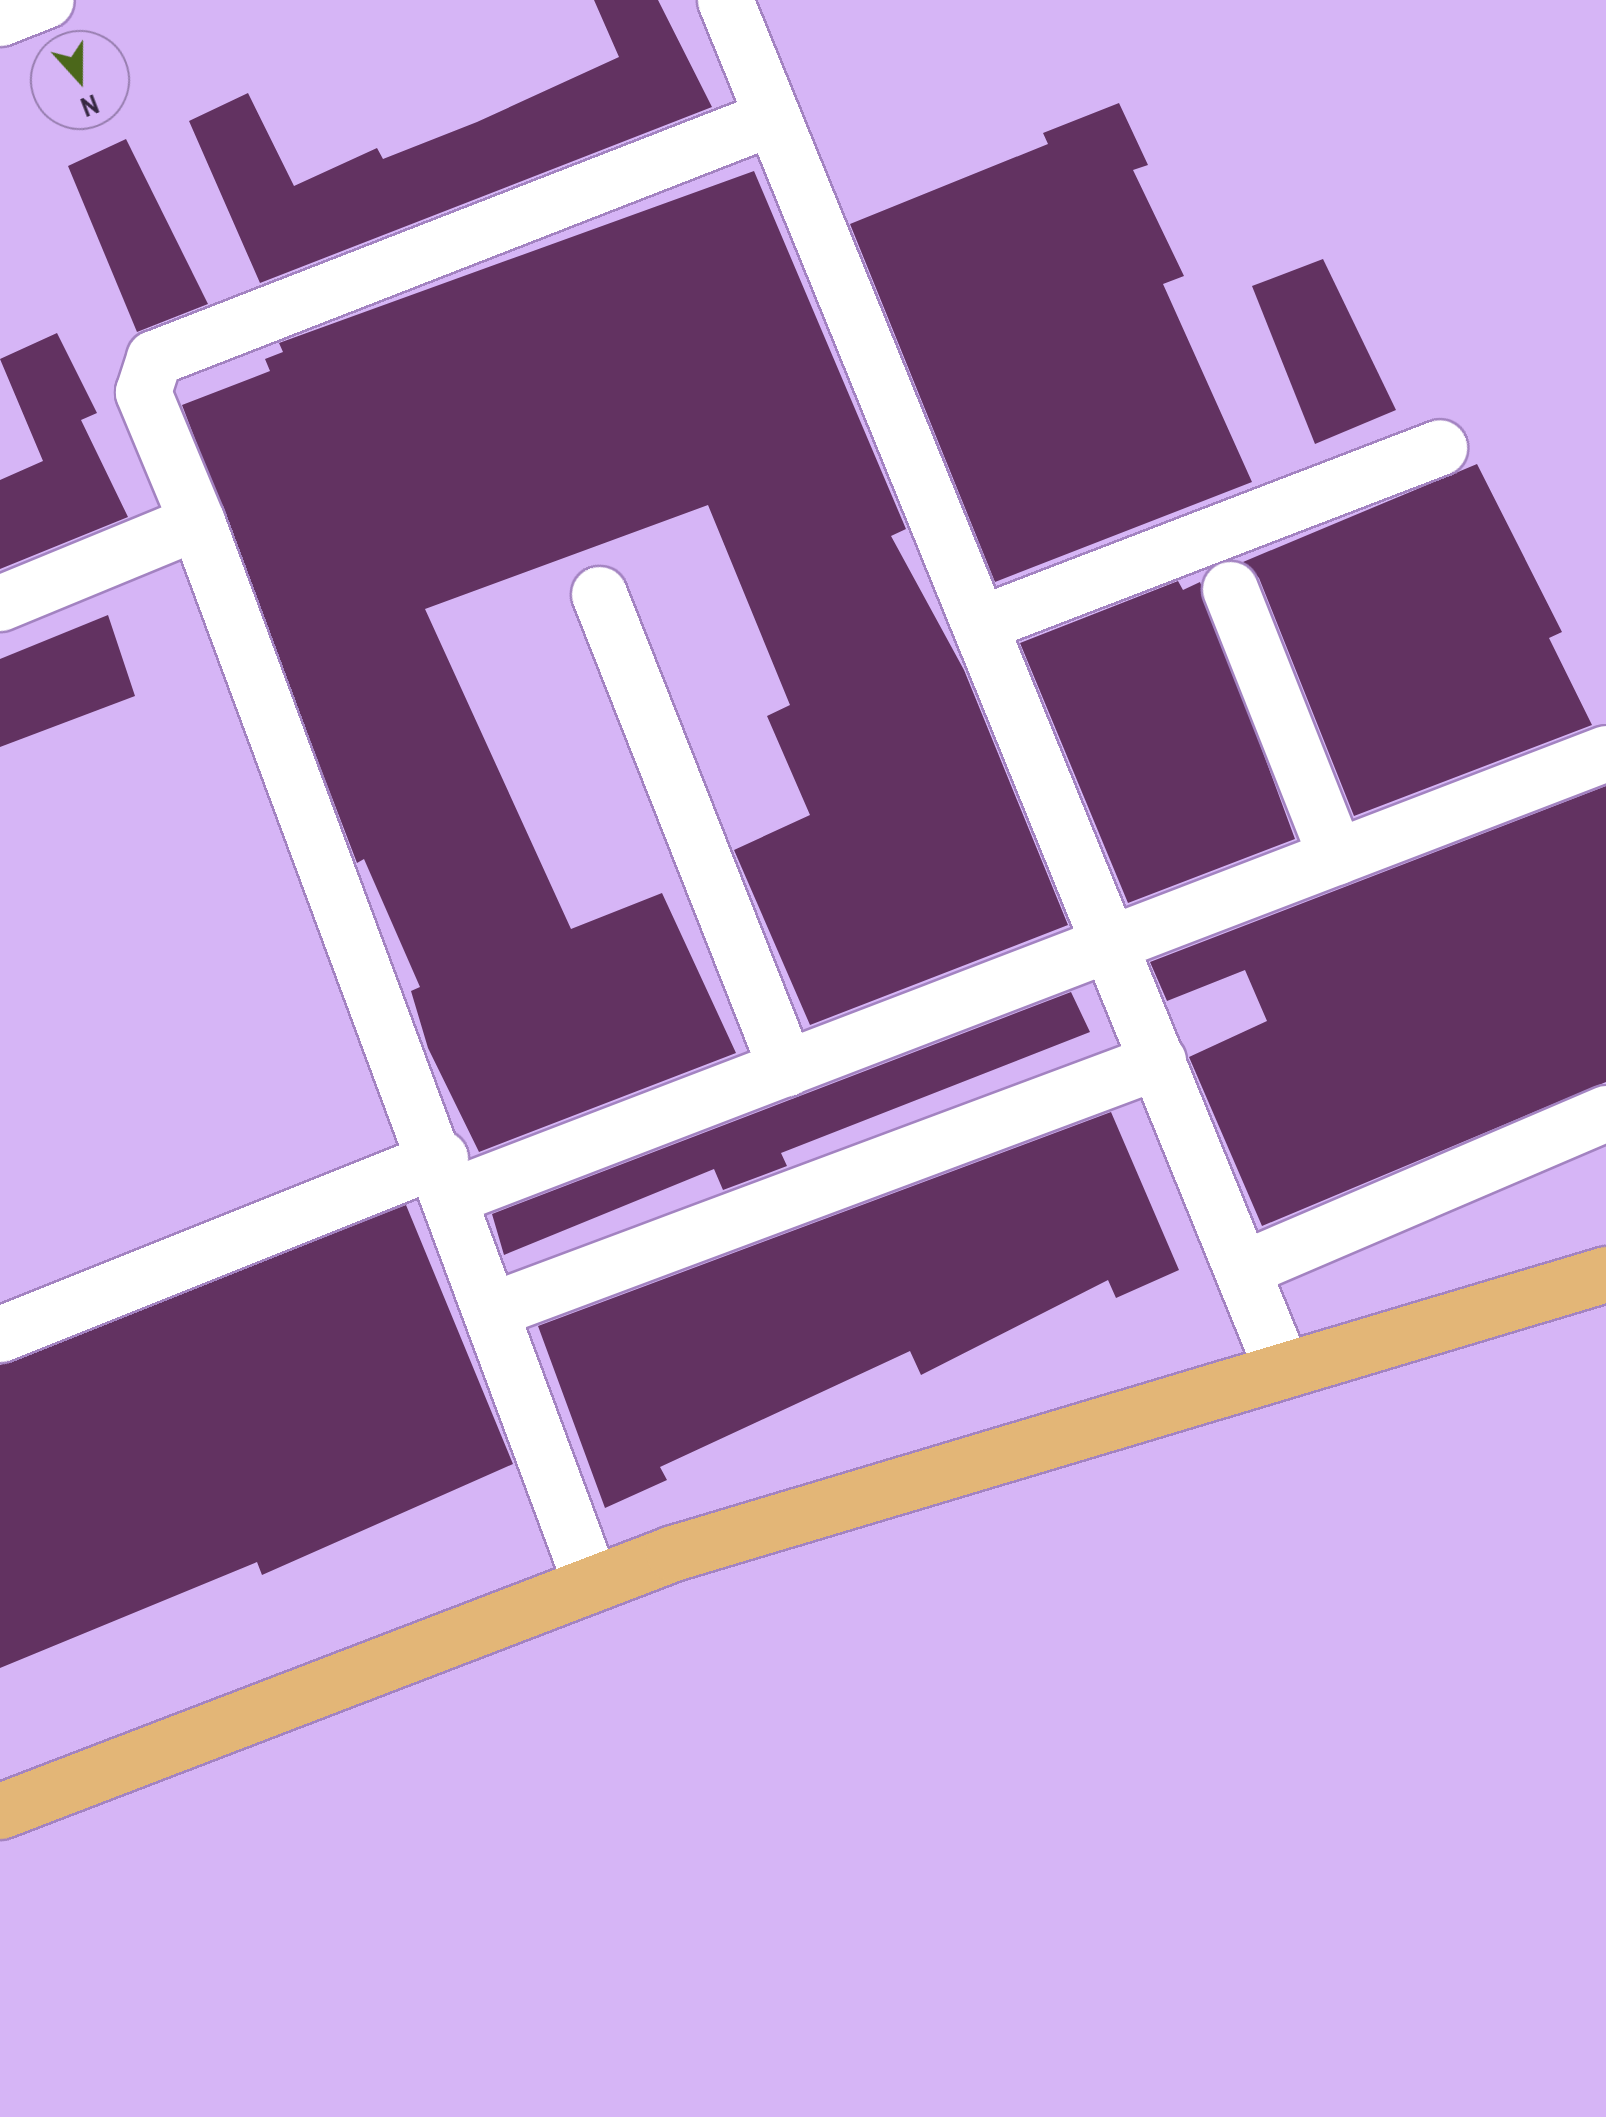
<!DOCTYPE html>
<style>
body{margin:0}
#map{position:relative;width:1606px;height:2117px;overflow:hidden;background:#d6b5f6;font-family:"Archivo Narrow",sans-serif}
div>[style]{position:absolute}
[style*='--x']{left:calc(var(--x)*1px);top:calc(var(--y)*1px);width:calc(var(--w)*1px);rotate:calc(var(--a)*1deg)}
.building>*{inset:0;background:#623261}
.roads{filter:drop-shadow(2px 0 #a383c1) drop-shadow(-2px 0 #a383c1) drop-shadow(0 2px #a383c1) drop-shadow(0 -2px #a383c1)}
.minor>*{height:55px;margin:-27.5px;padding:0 27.5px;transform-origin:27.5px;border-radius:27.5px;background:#fff}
.major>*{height:55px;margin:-27.5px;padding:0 27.5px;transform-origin:27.5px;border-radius:27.5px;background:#e3b677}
span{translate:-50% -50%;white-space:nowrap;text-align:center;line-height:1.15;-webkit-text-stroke:10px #d6b5f6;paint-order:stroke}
.north{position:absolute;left:30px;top:30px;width:100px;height:100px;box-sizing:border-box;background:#d6b5f6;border:2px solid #967dae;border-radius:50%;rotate:159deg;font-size:28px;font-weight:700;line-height:40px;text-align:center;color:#362842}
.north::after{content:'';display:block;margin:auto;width:35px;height:45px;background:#4b671a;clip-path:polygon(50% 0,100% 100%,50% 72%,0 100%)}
</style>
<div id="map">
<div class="building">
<div style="clip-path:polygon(594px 0,658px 0,712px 107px,260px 283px,189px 121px,248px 93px,294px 186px,377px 148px,383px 159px,477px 122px,619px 57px)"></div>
<div style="clip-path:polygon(1119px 103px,1148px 165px,1133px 170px,1184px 276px,1163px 284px,1252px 482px,995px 582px,850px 224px,1048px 144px,1043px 133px)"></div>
<div style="clip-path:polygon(126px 139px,208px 304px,137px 332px,68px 166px)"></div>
<div style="clip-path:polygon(754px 171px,906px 529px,891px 536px,964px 670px,1068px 925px,810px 1025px,734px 850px,810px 815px,767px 716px,790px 705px,708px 505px,425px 609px,571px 929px,662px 893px,736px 1053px,479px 1152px,428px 1048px,411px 991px,420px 987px,364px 859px,357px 863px,182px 405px,270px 371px,265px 359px,283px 352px,279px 343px)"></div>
<div style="clip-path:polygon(1323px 259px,1396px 410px,1315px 444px,1252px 286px)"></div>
<div style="clip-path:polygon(57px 333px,97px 413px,81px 420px,128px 517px,0 569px,0 480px,43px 461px,0 359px)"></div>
<div style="clip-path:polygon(1477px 464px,1562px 632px,1549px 638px,1592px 725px,1354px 816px,1259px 578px,1243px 562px)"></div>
<div style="clip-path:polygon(1178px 581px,1183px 590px,1200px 582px,1295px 839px,1128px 903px,1020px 643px)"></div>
<div style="clip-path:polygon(108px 615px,135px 696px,0 747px,0 659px)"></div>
<div style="clip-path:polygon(1606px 786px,1606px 1082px,1262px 1226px,1189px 1057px,1267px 1021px,1245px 970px,1167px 1001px,1150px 962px)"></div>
<div style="clip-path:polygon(1071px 992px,1090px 1032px,781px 1153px,787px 1166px,723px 1190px,714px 1169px,504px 1255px,492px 1214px)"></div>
<div style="clip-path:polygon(1111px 1112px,1179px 1270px,1116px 1298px,1108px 1280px,921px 1375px,910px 1351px,660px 1467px,667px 1480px,605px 1508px,538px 1326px)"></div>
<div style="clip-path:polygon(406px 1205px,513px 1464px,262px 1575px,257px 1562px,0 1668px,0 1365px)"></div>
</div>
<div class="roads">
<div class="minor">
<div style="--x:725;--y:0;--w:1478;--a:67.86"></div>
<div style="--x:0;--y:18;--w:49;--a:-21.4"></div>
<div style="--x:197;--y:522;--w:141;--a:-112.6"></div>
<div style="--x:143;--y:392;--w:36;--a:-72"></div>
<div style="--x:154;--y:358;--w:664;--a:-21.27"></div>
<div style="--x:1230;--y:589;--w:288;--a:68.4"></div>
<div style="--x:599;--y:594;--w:510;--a:68.47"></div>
<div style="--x:0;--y:603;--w:213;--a:-22.4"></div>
<div style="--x:197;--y:522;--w:1130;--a:69.64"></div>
<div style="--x:979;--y:624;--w:493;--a:-21"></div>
<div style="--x:454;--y:1195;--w:1234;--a:-20.99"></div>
<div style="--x:1242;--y:1269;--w:396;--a:-23.2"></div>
<div style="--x:494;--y:1309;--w:709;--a:-20.48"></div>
<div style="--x:0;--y:1334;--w:474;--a:-21.8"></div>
</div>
<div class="major">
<div style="--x:0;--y:1811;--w:721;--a:-20.97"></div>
<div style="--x:673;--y:1553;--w:974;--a:-16.65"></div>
</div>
</div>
<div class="north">N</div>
</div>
